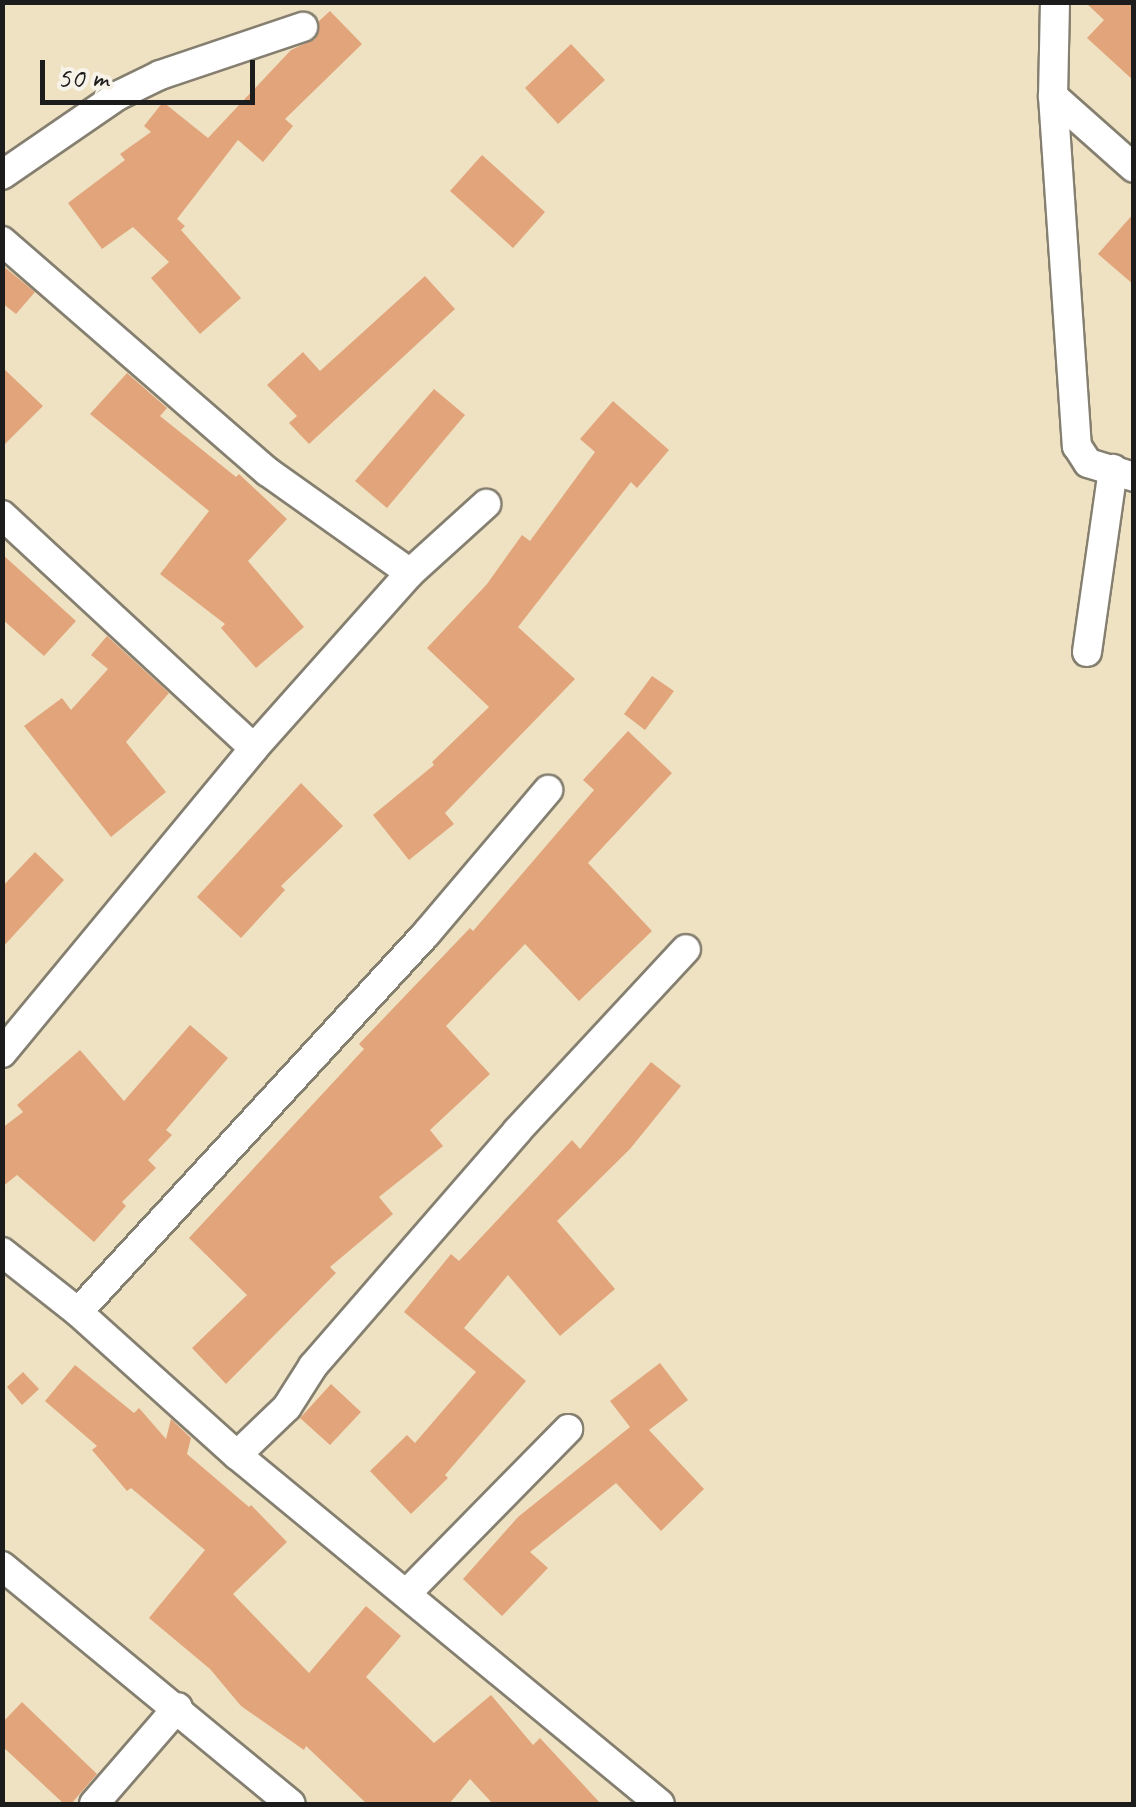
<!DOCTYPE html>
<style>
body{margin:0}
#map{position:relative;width:1136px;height:1807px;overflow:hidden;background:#eee2c3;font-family:Caveat,sans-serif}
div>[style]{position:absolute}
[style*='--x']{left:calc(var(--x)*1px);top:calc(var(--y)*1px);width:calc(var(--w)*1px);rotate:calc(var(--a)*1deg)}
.building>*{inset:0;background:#e2a57b}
.roads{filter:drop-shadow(2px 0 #857f70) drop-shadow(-2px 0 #857f70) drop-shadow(0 2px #857f70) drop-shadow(0 -2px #857f70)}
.minor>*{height:28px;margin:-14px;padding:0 14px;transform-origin:14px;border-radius:14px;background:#fff}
span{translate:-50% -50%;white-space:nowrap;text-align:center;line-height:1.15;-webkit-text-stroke:8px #f7f3e8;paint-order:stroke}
.frame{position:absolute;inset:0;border:5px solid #1c1c1c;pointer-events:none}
.scale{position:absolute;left:40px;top:60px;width:215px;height:45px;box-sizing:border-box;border:5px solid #1c1c1c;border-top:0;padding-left:12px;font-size:30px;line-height:35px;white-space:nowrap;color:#1c1c1c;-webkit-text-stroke:8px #f7f3e8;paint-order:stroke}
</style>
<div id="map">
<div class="building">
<div style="clip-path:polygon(1085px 2px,1134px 2px,1134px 81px,1087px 38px,1104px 20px)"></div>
<div style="clip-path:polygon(330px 11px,362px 44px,285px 119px,293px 126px,263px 162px,238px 140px,177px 219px,185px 226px,181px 230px,241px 298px,200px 334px,151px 278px,169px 262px,133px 227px,102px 249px,68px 203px,125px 160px,120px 154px,151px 132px,144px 126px,163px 102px,208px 138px,291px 50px,315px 39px,319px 21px)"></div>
<div style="clip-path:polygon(571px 44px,605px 80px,558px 124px,525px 88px)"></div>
<div style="clip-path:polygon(482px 155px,545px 212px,513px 248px,450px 191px)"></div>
<div style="clip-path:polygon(1134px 213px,1134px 285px,1098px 254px)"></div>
<div style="clip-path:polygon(2px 265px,35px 292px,16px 314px,2px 303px)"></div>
<div style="clip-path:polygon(425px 276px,455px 309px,309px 444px,289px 423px,297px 416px,267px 385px,303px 352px,320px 371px)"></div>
<div style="clip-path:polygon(2px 367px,43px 406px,2px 447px)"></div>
<div style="clip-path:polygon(127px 373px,167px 408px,160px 416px,236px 477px,239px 474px,287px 519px,248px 561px,304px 627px,256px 668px,221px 628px,225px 624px,160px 574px,209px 511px,90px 414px)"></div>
<div style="clip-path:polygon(434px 389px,465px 415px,387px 508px,355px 481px)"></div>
<div style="clip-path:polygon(613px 401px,669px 450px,637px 488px,631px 482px,518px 627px,575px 679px,445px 813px,454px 824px,409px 860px,373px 815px,434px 765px,432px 762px,489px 707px,427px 648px,487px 584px,522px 535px,530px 541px,595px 452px,580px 439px)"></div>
<div style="clip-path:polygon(2px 554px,76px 621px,44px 656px,2px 619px)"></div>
<div style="clip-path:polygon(107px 636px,169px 693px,126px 742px,166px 792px,111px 837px,24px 726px,62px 698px,71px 710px,108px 669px,91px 655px)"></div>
<div style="clip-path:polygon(652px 676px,674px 691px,645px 730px,624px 714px)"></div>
<div style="clip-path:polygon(628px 731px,672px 773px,588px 863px,652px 931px,579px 1001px,525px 944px,446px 1026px,490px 1074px,430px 1130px,443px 1146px,379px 1197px,393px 1214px,330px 1267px,336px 1273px,226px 1384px,192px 1348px,247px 1295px,189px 1238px,364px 1049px,359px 1044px,470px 928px,473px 931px,594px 790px,583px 780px)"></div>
<div style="clip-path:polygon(301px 783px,343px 826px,281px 886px,285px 890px,241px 938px,197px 897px)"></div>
<div style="clip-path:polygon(35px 852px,64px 880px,2px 948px,2px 887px)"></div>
<div style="clip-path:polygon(190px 1025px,228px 1058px,166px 1130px,172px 1135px,148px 1160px,156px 1168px,122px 1202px,126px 1206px,94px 1242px,17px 1175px,2px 1187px,2px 1128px,23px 1112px,17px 1105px,80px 1050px,124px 1101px)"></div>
<div style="clip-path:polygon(651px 1062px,681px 1086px,630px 1149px,557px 1221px,615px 1289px,560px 1336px,508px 1275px,464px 1328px,526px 1381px,445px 1475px,448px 1478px,411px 1514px,370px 1471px,407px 1435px,415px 1443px,476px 1372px,404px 1312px,451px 1254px,459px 1261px,572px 1140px,580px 1149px)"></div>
<div style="clip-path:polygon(660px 1363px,688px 1400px,649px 1430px,704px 1489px,661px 1531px,616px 1483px,530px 1552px,548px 1568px,502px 1616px,463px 1579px,518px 1517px,630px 1427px,610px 1401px)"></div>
<div style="clip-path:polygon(75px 1365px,134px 1413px,139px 1408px,166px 1439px,171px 1419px,191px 1438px,187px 1454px,249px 1507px,251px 1505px,287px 1542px,233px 1594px,309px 1673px,366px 1606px,401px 1636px,366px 1677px,434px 1743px,491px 1695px,533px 1745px,540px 1738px,601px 1804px,493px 1804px,470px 1779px,449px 1804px,367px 1804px,306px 1746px,304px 1750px,241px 1706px,210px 1669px,149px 1618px,205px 1550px,131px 1488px,127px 1491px,92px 1450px,97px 1446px,45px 1401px)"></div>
<div style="clip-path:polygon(23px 1372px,39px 1389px,22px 1405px,7px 1387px)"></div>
<div style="clip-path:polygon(331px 1384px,361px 1412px,330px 1445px,300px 1418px)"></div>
<div style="clip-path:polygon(22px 1702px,97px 1774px,71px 1804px,64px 1804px,2px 1746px,2px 1723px)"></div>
</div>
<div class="roads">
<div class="minor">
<div style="--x:1055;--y:2;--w:94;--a:91.2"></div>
<div style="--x:1053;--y:96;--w:351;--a:86.1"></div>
<div style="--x:1077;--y:446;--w:20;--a:57"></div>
<div style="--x:1088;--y:463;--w:48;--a:16.9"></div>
<div style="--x:1053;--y:96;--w:108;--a:41.6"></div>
<div style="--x:2;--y:175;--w:140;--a:-34.5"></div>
<div style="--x:117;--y:96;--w:48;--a:-26"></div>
<div style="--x:160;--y:75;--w:151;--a:-18.6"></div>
<div style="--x:2;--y:241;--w:352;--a:41"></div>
<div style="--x:268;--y:472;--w:174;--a:35.4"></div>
<div style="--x:2;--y:515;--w:343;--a:42.8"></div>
<div style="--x:1087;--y:652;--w:185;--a:-81.9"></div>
<div style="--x:2;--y:1053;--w:396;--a:-50.4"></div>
<div style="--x:254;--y:748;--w:234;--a:-48.3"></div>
<div style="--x:410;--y:573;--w:103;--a:-42.2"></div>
<div style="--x:2;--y:1252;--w:97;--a:38.3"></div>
<div style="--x:78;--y:1312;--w:214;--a:42"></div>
<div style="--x:237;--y:1455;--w:548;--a:39.52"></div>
<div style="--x:78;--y:1312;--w:514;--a:-47.37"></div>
<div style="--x:426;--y:934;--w:189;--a:-49.7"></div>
<div style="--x:237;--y:1455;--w:69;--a:-43.8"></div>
<div style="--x:287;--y:1407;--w:49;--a:-57.6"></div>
<div style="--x:313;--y:1366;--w:311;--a:-49"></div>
<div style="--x:517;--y:1131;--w:248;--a:-47.1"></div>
<div style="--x:2;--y:1566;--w:374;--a:39.5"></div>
<div style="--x:407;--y:1593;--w:230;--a:-45.5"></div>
<div style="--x:94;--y:1804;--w:128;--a:-49.1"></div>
</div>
</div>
<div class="frame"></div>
<div class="scale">50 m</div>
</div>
